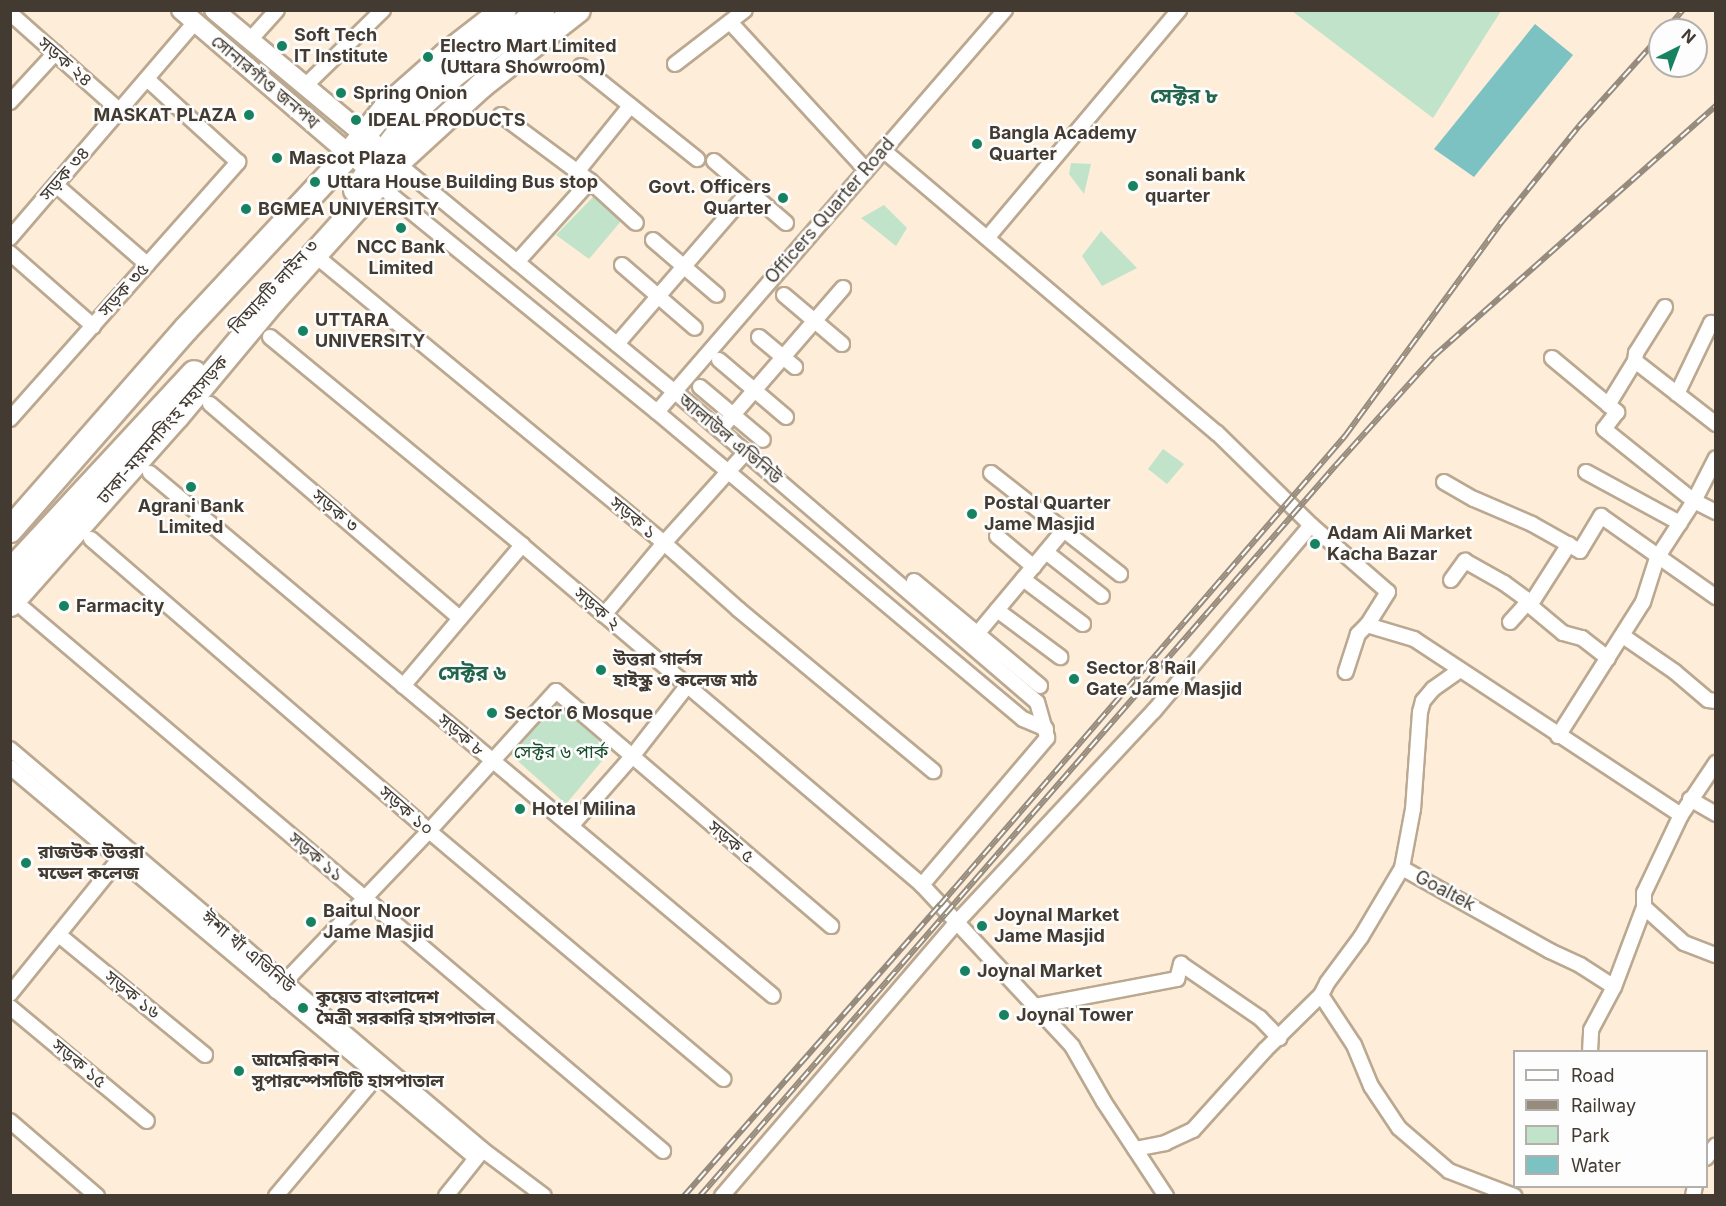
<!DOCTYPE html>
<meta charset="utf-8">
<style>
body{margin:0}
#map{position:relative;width:1726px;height:1206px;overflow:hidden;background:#fdedd9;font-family:Inter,"Noto Sans Bengali",sans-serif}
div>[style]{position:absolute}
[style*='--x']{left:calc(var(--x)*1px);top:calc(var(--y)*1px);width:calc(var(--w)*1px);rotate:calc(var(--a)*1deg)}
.green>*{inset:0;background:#c1e3ca}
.water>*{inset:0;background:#7dc2c2}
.roads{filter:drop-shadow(2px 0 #bba890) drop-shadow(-2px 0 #bba890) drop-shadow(0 2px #bba890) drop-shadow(0 -2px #bba890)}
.street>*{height:14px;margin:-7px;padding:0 7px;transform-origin:7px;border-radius:7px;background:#fff}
.secondary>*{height:18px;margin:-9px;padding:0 9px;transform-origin:9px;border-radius:9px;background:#fff}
.highway>*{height:24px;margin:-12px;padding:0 12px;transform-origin:12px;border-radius:12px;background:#fff}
.rail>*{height:6px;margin-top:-3px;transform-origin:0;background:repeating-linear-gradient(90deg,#fdfdfd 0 11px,#968b7c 0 22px);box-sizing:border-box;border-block:2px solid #968b7c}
.dots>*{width:16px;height:16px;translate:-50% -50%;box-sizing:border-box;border:3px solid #fdfdfd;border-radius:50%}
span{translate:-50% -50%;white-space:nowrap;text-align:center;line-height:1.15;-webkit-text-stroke:5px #fdfdfd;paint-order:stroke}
.poi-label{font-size:18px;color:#433b31;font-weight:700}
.left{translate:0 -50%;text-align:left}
.right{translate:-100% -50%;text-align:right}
.street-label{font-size:18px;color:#433b31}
.park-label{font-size:18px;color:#164d2c}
.quarter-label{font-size:21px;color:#22654c;font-weight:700}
.frame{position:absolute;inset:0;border:12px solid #433b31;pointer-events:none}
.legend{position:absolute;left:1513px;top:1050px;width:195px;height:138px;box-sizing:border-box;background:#fdfdfd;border:2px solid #b3afab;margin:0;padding:8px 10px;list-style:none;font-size:18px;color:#433b31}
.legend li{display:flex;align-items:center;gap:12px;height:30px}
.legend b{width:30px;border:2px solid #b3afab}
.north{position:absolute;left:1648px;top:18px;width:60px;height:60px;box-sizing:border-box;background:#fdfdfd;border:2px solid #b3afab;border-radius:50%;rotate:42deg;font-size:16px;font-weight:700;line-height:24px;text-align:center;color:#433b31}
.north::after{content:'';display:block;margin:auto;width:21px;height:27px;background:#16825f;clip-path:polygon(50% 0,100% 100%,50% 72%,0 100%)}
</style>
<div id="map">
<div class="green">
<div style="clip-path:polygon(1292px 11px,1501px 11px,1433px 118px)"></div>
<div style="clip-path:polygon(1071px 163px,1091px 164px,1084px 194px,1069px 174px)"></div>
<div style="clip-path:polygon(596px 194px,622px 220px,589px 259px,556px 235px)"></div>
<div style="clip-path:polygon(884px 205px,907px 228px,896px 246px,861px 218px)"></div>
<div style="clip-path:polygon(1101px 231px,1137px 268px,1102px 286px,1082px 256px)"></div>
<div style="clip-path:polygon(1163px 449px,1184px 464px,1167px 484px,1148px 469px)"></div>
<div style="clip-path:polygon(557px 701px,612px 749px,566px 804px,511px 755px)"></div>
</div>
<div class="water">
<div style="clip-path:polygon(1535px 24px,1573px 55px,1474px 177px,1434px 149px)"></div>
</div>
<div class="roads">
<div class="street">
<div style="--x:10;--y:13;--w:147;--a:41.7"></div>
<div style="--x:730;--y:22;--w:201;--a:47.4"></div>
<div style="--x:250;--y:40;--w:40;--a:-48"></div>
<div style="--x:675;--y:64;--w:88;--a:-37.6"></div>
<div style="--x:581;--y:66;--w:149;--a:38.7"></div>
<div style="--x:305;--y:86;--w:109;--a:-44.3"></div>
<div style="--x:10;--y:102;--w:67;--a:-47.4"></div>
<div style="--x:501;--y:115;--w:111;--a:36.6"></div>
<div style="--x:590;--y:181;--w:62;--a:42.4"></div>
<div style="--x:883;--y:150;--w:438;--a:40.3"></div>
<div style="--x:1217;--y:433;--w:132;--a:44.4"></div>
<div style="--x:1311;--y:525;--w:102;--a:41"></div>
<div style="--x:1388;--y:592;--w:39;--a:122"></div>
<div style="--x:1367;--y:625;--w:13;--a:135"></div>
<div style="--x:1358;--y:634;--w:40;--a:108"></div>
<div style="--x:349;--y:154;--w:59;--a:44.3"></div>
<div style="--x:391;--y:195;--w:343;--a:39.2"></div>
<div style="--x:657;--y:412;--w:478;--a:40"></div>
<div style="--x:1023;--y:719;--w:25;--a:23"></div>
<div style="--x:714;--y:161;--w:95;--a:40.7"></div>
<div style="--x:397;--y:163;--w:359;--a:39.5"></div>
<div style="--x:674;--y:391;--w:478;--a:40.6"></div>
<div style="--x:1037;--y:702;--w:37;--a:74"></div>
<div style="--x:1047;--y:738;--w:193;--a:130.4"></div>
<div style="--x:577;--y:172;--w:85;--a:-51.2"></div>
<div style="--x:56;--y:185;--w:121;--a:41"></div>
<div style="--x:988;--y:237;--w:297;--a:-49.9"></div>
<div style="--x:10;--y:238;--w:284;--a:-49.4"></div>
<div style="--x:653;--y:240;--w:84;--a:40.7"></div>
<div style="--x:10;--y:253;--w:111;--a:41.3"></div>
<div style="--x:316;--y:256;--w:451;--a:39.5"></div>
<div style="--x:664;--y:543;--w:99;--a:41.7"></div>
<div style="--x:738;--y:609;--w:254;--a:39.7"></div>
<div style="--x:517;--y:262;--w:109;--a:-48"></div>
<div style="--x:622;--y:265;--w:96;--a:40.8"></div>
<div style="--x:784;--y:295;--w:76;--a:40.2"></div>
<div style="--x:1665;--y:307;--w:54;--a:122.2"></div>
<div style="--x:1636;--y:353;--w:8;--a:97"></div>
<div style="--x:1635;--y:361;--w:103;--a:37.9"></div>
<div style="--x:270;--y:337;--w:327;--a:39.5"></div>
<div style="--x:522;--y:545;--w:525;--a:40.36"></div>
<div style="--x:922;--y:885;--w:220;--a:47"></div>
<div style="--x:1072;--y:1046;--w:64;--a:60.3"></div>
<div style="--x:1104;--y:1102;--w:113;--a:56.6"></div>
<div style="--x:759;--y:337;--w:47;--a:39.8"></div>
<div style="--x:617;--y:344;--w:202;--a:-49.2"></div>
<div style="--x:1552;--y:358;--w:85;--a:39.7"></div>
<div style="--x:1617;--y:412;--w:21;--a:127"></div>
<div style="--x:1604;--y:429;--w:115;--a:38.7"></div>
<div style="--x:1694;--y:501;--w:25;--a:27"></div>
<div style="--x:719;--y:360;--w:88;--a:40.4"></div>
<div style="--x:700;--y:387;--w:82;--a:40.1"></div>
<div style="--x:1677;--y:394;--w:79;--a:-64.4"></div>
<div style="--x:1711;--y:323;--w:5;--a:11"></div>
<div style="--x:210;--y:404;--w:329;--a:40.6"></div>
<div style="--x:1608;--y:405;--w:52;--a:-58.5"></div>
<div style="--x:657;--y:412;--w:532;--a:-49.12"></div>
<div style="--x:10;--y:419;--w:344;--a:-48.4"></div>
<div style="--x:238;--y:162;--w:123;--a:-137.6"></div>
<div style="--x:720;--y:430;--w:188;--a:-49.1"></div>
<div style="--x:1586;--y:472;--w:107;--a:28.5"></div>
<div style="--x:150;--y:473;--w:813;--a:40.01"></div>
<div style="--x:991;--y:473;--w:164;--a:38.1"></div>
<div style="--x:1444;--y:482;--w:34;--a:30"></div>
<div style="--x:1474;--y:499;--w:63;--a:23.3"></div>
<div style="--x:1532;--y:524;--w:55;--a:29.4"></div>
<div style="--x:1580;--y:551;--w:41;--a:-59"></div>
<div style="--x:1601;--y:516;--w:141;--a:35.2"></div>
<div style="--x:997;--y:536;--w:48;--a:40"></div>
<div style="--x:91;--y:539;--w:447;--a:40.8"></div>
<div style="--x:429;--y:831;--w:385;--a:40.1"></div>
<div style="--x:1046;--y:552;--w:71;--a:38.2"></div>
<div style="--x:1023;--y:579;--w:75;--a:36.9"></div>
<div style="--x:1451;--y:580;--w:24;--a:-54"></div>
<div style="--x:1465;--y:561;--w:45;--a:29.4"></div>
<div style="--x:1504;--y:583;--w:27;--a:36"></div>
<div style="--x:1526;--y:599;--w:4;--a:76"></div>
<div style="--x:1527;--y:603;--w:47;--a:39.8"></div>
<div style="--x:1563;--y:633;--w:20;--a:15"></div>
<div style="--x:1582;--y:638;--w:33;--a:38"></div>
<div style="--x:914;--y:581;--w:164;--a:39.8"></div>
<div style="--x:24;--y:609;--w:838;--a:40.3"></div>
<div style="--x:997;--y:610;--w:79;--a:36.7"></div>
<div style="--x:604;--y:615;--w:94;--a:-50.2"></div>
<div style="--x:664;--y:543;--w:122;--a:-48"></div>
<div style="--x:1510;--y:622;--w:25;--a:-48"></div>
<div style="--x:1527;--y:603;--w:8;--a:-30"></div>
<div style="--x:1534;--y:599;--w:65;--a:-57.5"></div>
<div style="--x:1367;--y:625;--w:49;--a:16.6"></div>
<div style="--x:1414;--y:639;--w:320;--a:33.4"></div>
<div style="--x:1623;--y:636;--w:63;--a:34.7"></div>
<div style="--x:1675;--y:672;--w:43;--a:40.3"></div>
<div style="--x:1708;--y:700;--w:8;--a:7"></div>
<div style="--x:972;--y:640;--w:142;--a:-50.1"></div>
<div style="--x:1460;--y:670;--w:33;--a:145"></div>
<div style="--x:1433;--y:689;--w:16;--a:130"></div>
<div style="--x:1423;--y:701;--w:11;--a:105"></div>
<div style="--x:1420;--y:712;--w:97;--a:94.1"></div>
<div style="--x:1413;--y:809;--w:60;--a:100.6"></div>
<div style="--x:1402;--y:868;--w:170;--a:29.3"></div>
<div style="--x:1550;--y:951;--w:33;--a:25"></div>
<div style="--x:1580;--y:965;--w:40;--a:32.9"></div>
<div style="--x:403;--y:686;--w:185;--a:-49.8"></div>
<div style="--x:1558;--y:736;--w:159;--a:-57.6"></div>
<div style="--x:1643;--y:602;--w:46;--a:-72.3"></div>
<div style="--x:1657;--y:558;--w:68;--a:-57"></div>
<div style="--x:1694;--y:501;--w:48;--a:-62.9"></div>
<div style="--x:10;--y:749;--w:620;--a:40.29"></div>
<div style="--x:483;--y:1150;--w:76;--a:37"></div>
<div style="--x:10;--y:767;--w:608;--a:40"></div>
<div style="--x:1690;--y:799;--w:30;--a:30"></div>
<div style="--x:571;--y:826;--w:91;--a:-48.6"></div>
<div style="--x:631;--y:758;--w:91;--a:-52.1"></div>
<div style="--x:1644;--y:907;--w:54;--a:42"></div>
<div style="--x:1684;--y:943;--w:34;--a:21"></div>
<div style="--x:59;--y:935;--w:189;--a:39.4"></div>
<div style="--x:276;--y:991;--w:221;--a:-46.3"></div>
<div style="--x:429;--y:831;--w:189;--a:-47.8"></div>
<div style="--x:556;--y:691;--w:362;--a:40.5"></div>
<div style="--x:10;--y:994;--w:181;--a:-51"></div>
<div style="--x:1321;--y:995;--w:60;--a:56.6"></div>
<div style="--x:1354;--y:1045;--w:44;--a:67.5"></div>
<div style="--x:1371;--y:1086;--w:50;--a:56.3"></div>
<div style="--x:1399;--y:1128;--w:66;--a:40.7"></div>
<div style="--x:1449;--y:1171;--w:70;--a:21"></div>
<div style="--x:1035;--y:1006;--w:145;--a:-10.8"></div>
<div style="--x:1177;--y:979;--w:16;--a:-75"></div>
<div style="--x:1181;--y:964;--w:96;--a:34.4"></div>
<div style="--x:1260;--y:1018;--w:28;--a:46"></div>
<div style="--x:10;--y:1007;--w:178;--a:39.8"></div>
<div style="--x:1590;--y:1052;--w:22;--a:-87"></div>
<div style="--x:1591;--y:1030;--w:49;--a:-61.9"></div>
<div style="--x:1614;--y:987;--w:85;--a:-69.4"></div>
<div style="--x:1644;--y:907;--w:14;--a:-90"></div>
<div style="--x:1644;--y:893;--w:86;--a:-64.6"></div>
<div style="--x:1681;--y:815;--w:63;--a:-56.1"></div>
<div style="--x:10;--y:1121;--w:115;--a:40.8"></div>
<div style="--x:1135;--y:1149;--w:31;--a:-11"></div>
<div style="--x:1165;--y:1143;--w:31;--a:-25"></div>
<div style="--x:1193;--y:1130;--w:108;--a:-48"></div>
<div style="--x:1265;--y:1050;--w:78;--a:-44.5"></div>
<div style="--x:1321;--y:995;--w:13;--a:-63"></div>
<div style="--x:1327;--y:983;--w:57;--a:-53.5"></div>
<div style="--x:1361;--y:937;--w:80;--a:-59.3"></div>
<div style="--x:1706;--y:1158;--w:16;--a:-52"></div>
<div style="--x:276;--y:1196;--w:166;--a:-49.9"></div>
<div style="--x:446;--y:1196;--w:58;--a:-51.3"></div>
<div style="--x:722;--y:1196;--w:361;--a:-49.4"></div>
<div style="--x:957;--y:922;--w:289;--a:-47"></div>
<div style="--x:1154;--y:711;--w:243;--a:-49.8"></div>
<div style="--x:1693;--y:1196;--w:10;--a:-79"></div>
</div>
<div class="secondary">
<div style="--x:181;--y:10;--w:221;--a:40.6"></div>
<div style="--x:214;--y:10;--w:233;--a:39.8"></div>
</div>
<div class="highway">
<div style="--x:356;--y:190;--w:100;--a:-53.1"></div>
<div style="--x:416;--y:110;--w:54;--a:-42.8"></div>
<div style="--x:456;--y:73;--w:107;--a:-36.2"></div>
<div style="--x:10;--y:530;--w:267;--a:-48.8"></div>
<div style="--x:186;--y:329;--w:239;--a:-47"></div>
<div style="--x:349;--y:154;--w:59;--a:-51.2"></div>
<div style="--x:386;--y:108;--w:80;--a:-41.5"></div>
<div style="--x:446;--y:55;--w:73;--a:-37.8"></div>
<div style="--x:10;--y:572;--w:271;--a:-47.2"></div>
<div style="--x:10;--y:604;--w:251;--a:-48.4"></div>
<div style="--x:177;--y:416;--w:151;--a:-50.1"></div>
<div style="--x:274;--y:300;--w:184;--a:-48.1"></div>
<div style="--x:397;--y:163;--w:114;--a:-42.5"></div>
<div style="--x:481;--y:86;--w:123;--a:-38.1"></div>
</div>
</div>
<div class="rail">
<div style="--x:1666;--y:30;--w:26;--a:-50"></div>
<div style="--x:684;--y:1196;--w:388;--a:-48.7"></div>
<div style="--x:940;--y:905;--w:620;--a:-49.19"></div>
<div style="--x:1345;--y:436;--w:263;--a:-53.8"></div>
<div style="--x:1500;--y:224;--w:126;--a:-51.1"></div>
<div style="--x:1579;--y:126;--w:121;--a:-48"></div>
<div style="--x:700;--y:1196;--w:969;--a:-48.98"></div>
<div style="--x:1336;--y:465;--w:147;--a:-48"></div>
<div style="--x:1434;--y:356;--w:377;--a:-41.6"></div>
</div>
<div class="dots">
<div style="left:282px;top:46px;background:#16825f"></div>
<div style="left:428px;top:57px;background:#16825f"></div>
<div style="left:341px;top:93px;background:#16825f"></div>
<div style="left:249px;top:115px;background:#16825f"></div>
<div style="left:356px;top:120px;background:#16825f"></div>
<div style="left:977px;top:144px;background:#16825f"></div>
<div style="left:277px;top:158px;background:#16825f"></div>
<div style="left:315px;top:182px;background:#16825f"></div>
<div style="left:1133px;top:186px;background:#16825f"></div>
<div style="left:783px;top:198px;background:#16825f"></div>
<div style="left:246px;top:209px;background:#16825f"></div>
<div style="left:401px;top:228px;background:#16825f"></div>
<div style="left:303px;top:331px;background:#16825f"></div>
<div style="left:191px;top:487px;background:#16825f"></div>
<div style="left:972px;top:514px;background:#16825f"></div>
<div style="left:1315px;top:544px;background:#16825f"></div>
<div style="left:64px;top:606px;background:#16825f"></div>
<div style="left:601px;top:670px;background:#16825f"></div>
<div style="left:1074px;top:679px;background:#16825f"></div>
<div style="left:492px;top:713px;background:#16825f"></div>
<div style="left:520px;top:809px;background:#16825f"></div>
<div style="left:26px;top:863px;background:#16825f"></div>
<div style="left:311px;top:922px;background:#16825f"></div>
<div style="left:982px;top:926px;background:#16825f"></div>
<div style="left:965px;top:971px;background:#16825f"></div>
<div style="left:303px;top:1008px;background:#16825f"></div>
<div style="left:1004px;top:1015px;background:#16825f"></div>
<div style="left:239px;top:1071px;background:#16825f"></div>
</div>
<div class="poi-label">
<span class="left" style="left:294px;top:46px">Soft Tech<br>IT Institute</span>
<span class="left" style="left:440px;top:57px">Electro Mart Limited<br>(Uttara Showroom)</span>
<span class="left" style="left:353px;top:93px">Spring Onion</span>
<span class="right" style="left:237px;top:115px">MASKAT PLAZA</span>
<span class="left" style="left:368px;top:120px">IDEAL PRODUCTS</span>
<span class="left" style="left:989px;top:144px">Bangla Academy<br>Quarter</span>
<span class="left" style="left:289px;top:158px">Mascot Plaza</span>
<span class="left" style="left:1145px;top:186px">sonali bank<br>quarter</span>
<span class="left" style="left:327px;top:182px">Uttara House Building Bus stop</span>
<span class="right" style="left:771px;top:198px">Govt. Officers<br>Quarter</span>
<span class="left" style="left:258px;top:209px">BGMEA UNIVERSITY</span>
<span style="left:401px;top:258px">NCC Bank<br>Limited</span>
<span class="left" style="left:315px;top:331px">UTTARA<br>UNIVERSITY</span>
<span class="left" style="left:984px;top:514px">Postal Quarter<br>Jame Masjid</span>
<span style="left:191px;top:517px">Agrani Bank<br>Limited</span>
<span class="left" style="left:1327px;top:544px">Adam Ali Market<br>Kacha Bazar</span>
<span class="left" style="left:76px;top:606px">Farmacity</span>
<span class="left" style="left:613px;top:670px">উত্তরা গার্লস<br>হাইস্কুল ও কলেজ মাঠ</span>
<span class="left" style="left:1086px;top:679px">Sector 8 Rail<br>Gate Jame Masjid</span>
<span class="left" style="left:504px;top:713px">Sector 6 Mosque</span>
<span class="left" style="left:532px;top:809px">Hotel Milina</span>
<span class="left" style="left:38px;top:863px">রাজউক উত্তরা<br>মডেল কলেজ</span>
<span class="left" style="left:323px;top:922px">Baitul Noor<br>Jame Masjid</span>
<span class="left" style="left:994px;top:926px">Joynal Market<br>Jame Masjid</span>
<span class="left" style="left:977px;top:971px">Joynal Market</span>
<span class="left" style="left:316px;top:1008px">কুয়েত বাংলাদেশ<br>মৈত্রী সরকারি হাসপাতাল</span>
<span class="left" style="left:1016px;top:1015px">Joynal Tower</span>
<span class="left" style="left:252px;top:1071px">আমেরিকান<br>সুপারস্পেসটিটি হাসপাতাল</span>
</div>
<div class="street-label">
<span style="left:65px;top:62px;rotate:41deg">সড়ক ২৪</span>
<span style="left:265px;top:82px;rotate:40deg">সোনারগাঁও জনপথ</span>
<span style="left:65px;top:174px;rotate:-49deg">সড়ক ৩৪</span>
<span style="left:830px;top:211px;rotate:-49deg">Officers Quarter Road</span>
<span style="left:274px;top:287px;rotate:-47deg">বিআরটি লাইন ৩</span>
<span style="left:124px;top:290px;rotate:-48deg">সড়ক ৩৫</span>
<span style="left:163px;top:430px;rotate:-49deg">ঢাকা-ময়মনসিংহ মহাসড়ক</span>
<span style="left:730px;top:439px;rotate:40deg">আলাউল এভিনিউ</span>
<span style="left:335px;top:511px;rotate:41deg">সড়ক ৩</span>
<span style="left:633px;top:518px;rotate:40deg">সড়ক ১</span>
<span style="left:597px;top:609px;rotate:41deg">সড়ক ২</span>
<span style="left:461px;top:735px;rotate:40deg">সড়ক ৮</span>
<span style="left:406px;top:811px;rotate:41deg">সড়ক ১০</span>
<span style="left:731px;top:842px;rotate:40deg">সড়ক ৫</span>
<span style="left:316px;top:857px;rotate:40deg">সড়ক ১১</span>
<span style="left:1445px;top:891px;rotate:28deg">Goaltek</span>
<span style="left:248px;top:952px;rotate:40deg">ঈশা খাঁ এভিনিউ</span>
<span style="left:132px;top:995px;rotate:39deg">সড়ক ১৬</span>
<span style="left:79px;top:1064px;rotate:40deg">সড়ক ১৫</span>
</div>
<div class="park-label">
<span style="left:561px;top:752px">সেক্টর ৬ পার্ক</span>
</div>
<div class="quarter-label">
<span style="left:1184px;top:96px">সেক্টর ৮</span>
<span style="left:472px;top:673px">সেক্টর ৬</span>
</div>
<div class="frame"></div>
<ul class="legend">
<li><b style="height:8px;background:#fff"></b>Road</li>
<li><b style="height:8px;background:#968b7c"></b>Railway</li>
<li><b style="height:16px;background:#c1e3ca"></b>Park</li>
<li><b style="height:16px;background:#7dc2c2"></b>Water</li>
</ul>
<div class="north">N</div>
</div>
